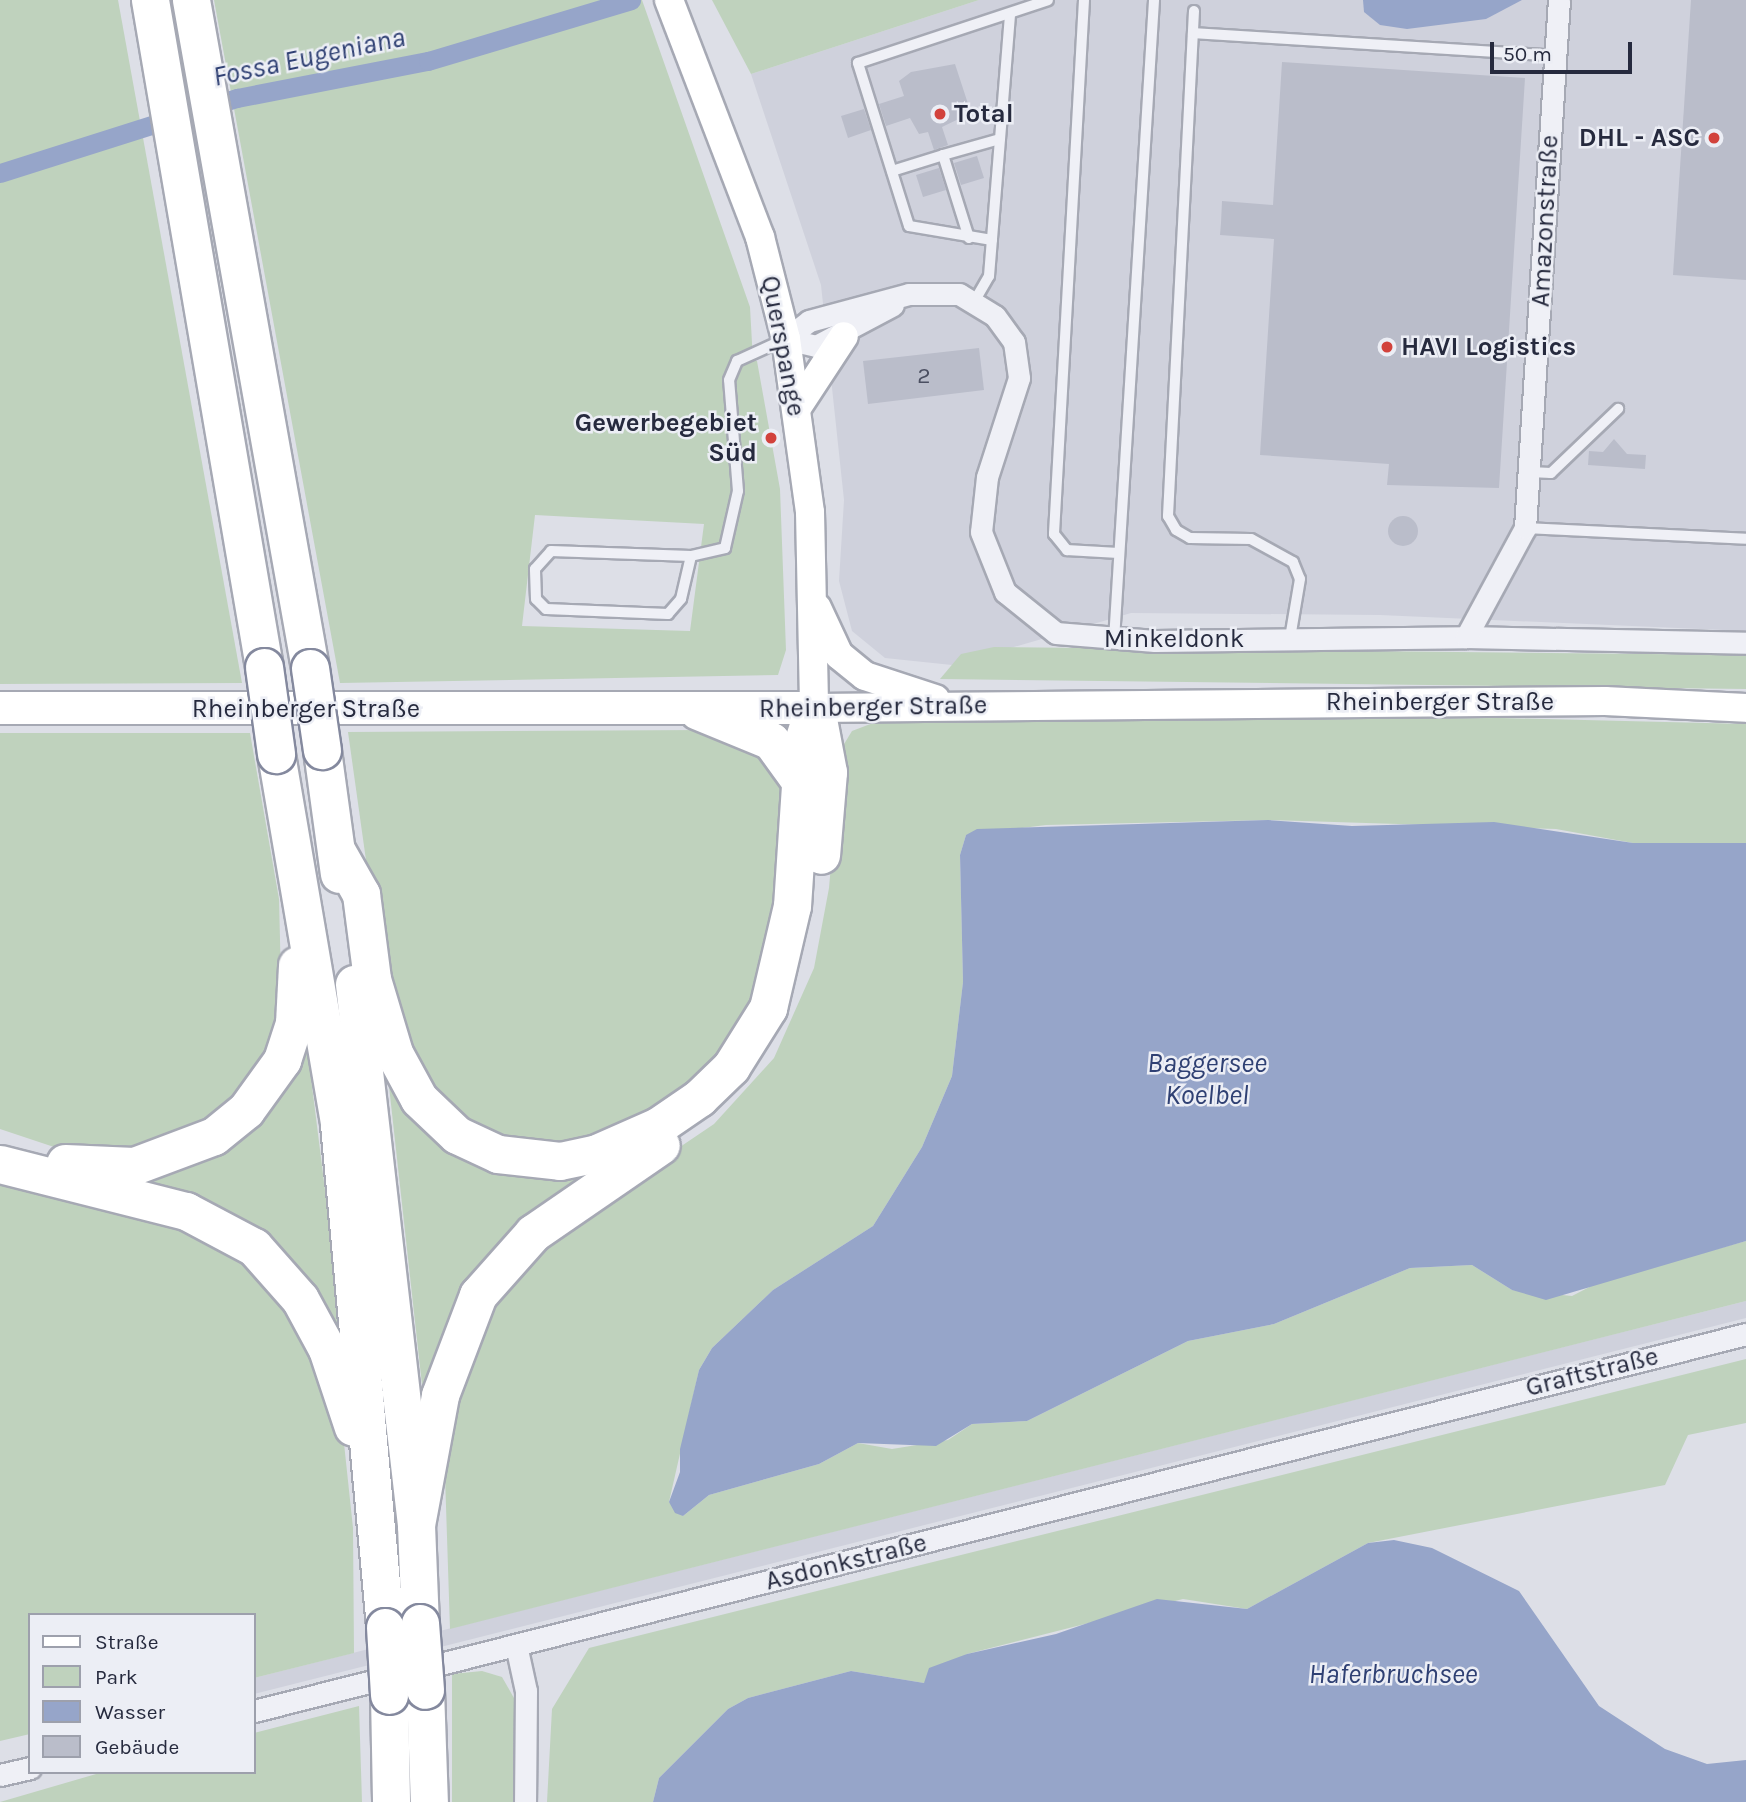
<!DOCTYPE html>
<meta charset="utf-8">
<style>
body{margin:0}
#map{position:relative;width:1746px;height:1802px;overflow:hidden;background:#dddfe7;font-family:Karla,sans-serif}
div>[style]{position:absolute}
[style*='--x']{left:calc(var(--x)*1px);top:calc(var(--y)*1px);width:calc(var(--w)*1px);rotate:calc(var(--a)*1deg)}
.built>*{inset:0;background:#cfd1dc}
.green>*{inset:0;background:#bfd2bd}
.water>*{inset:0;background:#96a5c9}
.canal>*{height:19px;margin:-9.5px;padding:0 9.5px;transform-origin:9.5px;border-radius:9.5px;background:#96a5c9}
.building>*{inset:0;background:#babdca}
.round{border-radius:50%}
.roads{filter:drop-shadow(2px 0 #a6a9b4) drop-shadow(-2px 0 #a6a9b4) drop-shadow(0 2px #a6a9b4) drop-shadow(0 -2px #a6a9b4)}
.lane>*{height:10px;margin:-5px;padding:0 5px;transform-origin:5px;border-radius:5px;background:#eff0f6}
.street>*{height:21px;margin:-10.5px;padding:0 10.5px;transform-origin:10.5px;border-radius:10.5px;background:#eff0f6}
.secondary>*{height:28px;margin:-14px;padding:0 14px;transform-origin:14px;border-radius:14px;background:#fff}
.primary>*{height:32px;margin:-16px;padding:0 16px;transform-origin:16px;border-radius:16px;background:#fff}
.highway>*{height:37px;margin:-18.5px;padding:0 18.5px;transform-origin:18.5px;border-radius:18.5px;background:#fff}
.bridges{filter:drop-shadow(2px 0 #84899e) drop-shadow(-2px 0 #84899e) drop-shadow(0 2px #84899e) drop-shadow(0 -2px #84899e)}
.highway-bridge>*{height:37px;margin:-18.5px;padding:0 18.5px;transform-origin:18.5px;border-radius:18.5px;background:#fff}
.dots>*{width:19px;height:19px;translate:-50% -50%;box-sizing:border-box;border:4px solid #eceef5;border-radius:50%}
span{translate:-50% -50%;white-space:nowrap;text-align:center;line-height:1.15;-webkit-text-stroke:5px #eceef5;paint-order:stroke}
.number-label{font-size:23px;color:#4b4f61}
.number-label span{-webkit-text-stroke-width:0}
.poi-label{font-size:26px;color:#262a3e;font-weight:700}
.left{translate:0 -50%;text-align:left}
.right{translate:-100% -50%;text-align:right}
.street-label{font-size:26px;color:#262a3e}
.water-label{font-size:28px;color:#2f4073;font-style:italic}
.legend{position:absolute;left:28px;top:1613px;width:228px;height:161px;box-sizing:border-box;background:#eceef5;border:2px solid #9da0ac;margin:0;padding:9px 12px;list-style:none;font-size:21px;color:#262a3e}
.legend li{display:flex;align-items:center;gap:14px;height:35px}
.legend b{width:35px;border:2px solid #9da0ac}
.scale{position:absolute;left:1490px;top:42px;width:142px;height:32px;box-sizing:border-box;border:4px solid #262a3e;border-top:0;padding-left:9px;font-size:21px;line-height:24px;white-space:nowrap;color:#262a3e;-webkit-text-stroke:5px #eceef5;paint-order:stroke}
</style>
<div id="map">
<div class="built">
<div style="clip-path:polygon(979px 0,1746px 0,1746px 631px,1380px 615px,1131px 613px,952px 665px,885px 658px,852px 631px,839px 581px,844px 500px,821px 285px,751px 74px)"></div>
<div style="clip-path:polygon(1746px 1301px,1746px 1318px,254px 1694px,254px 1678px)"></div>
</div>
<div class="green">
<div style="clip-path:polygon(0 0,118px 0,242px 683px,0 684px)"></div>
<div style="clip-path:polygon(evenodd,214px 0,642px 0,750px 307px,753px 361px,757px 361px,780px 489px,786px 650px,778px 675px,340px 683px,214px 0,535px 515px,704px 524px,690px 631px,522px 626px,535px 515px)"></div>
<div style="clip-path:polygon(712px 0,979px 0,751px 74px)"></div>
<div style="clip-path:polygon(994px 647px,1746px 655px,1746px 689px,940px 679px,961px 654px)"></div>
<div style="clip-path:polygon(1499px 718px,1746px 724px,1746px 843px,1633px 843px,1556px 829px,1268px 820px,1046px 825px,966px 835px,960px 855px,963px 982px,952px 1076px,922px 1147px,873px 1226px,773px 1290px,712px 1348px,699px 1370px,669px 1502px,683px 1516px,709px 1495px,819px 1464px,858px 1443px,892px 1449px,948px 1440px,972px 1424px,1027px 1421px,1188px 1341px,1274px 1324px,1410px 1268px,1472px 1265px,1512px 1290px,1572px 1296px,1601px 1281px,1746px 1241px,1746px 1301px,450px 1629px,444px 1445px,482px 1313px,532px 1247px,714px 1124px,774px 1058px,814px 968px,829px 888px,841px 749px,852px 731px,873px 723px)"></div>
<div style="clip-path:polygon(704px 730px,742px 735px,785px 770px,777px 944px,738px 1032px,676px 1100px,612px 1135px,531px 1146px,469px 1126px,425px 1085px,381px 967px,348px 732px)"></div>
<div style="clip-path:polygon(0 733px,250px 733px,279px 899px,282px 1021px,258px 1079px,192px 1134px,139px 1151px,63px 1150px,0 1129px)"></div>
<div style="clip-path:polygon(304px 1022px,326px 1198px,343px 1346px,316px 1302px,140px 1187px,130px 1172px,182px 1160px)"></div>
<div style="clip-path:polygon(387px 1068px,454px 1139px,612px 1155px,544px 1210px,425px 1412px)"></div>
<div style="clip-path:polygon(0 1176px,155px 1213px,232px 1248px,306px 1328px,341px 1415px,353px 1528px,354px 1653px,254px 1678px,254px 1615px,30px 1615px,30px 1734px,0 1741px)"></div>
<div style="clip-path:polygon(1746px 1359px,1746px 1423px,1688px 1435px,1665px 1485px,1368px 1543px,1247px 1609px,1183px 1599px,967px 1654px,924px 1683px,851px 1671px,748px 1698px,728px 1709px,659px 1778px,653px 1802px,547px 1802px,552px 1709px,589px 1648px)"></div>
<div style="clip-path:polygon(482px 1671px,502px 1677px,519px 1707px,515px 1802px,452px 1802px,452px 1674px)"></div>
<div style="clip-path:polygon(359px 1706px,362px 1802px,0 1802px,103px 1772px,254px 1772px,254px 1733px)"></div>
</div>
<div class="water">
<div style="clip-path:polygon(1363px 0,1522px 0,1486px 19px,1407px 29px,1380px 25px,1364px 12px)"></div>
<div style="clip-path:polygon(1268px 820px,1352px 826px,1494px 822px,1633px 843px,1746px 843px,1746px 1241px,1546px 1300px,1512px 1290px,1472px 1265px,1410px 1268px,1274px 1324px,1188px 1341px,1027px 1421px,972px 1424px,936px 1446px,858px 1443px,819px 1464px,709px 1495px,683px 1516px,675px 1513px,669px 1502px,680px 1472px,680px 1449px,699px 1370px,712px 1348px,773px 1290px,873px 1226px,922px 1147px,952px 1076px,963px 982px,960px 855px,966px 835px,977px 829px)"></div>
<div style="clip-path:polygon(1394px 1540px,1432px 1548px,1519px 1591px,1599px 1706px,1665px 1749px,1707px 1764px,1746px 1760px,1746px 1802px,653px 1802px,659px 1778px,728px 1709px,748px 1698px,851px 1671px,924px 1683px,929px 1668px,967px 1654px,1056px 1634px,1157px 1599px,1247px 1609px,1368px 1543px)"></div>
</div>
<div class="canal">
<div style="--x:0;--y:173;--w:249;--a:-17.6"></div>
<div style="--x:237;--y:98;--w:195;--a:-11"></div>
<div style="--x:428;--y:61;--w:212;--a:-16.7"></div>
</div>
<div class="building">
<div style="clip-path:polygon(1691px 0,1746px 0,1746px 280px,1673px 275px)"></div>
<div style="clip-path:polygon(1282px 62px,1525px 78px,1499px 488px,1387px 485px,1389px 464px,1260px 455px,1274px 239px,1220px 235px,1221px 223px,1222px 201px,1273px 205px)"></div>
<div style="clip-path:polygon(955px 64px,971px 113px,942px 127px,948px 145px,934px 150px,928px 132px,919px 134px,910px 118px,886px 126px,879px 104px,904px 96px,899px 81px,911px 72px)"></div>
<div style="clip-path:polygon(864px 109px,871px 130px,848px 138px,841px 116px)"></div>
<div style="clip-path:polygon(977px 156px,984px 178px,961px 185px,954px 163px)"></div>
<div style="clip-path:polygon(939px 168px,946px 190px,923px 197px,916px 175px)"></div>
<div style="clip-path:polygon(979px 348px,984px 390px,868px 404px,863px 361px)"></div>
<div style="clip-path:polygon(1614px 439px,1627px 454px,1646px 455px,1645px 469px,1588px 465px,1589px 451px,1603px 452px)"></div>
<div class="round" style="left:1388px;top:516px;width:30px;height:30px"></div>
</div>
<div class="roads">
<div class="lane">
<div style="--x:1084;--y:0;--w:535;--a:93.22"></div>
<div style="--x:1054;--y:534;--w:21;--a:51"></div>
<div style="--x:1067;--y:550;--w:51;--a:3.4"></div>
<div style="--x:1194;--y:11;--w:506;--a:92.95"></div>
<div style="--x:1168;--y:516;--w:16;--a:60"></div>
<div style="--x:1176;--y:530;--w:16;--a:30"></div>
<div style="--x:1190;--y:538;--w:61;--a:0.9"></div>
<div style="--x:1251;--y:539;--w:48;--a:28.7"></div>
<div style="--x:1293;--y:562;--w:18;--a:68"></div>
<div style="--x:1300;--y:579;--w:60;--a:99.6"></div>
<div style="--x:1193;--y:33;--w:363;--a:3.6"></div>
<div style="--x:943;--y:155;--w:59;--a:-15.7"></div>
<div style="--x:892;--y:171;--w:53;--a:-17.4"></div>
<div style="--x:943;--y:155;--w:87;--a:72.6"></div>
<div style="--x:992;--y:240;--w:84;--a:-170.4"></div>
<div style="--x:909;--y:226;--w:171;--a:-107.4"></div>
<div style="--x:858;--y:63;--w:200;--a:-18.3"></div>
<div style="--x:974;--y:302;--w:30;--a:-60"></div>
<div style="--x:989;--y:276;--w:263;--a:-85.4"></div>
<div style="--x:1530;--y:472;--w:21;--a:3"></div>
<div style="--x:1551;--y:473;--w:93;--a:-43.7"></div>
<div style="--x:1525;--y:528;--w:221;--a:2.8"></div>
<div style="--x:691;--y:556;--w:44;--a:103.1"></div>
<div style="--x:681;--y:599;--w:20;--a:131"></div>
<div style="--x:668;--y:614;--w:122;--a:-177.7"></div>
<div style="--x:546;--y:609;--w:14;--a:-135"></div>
<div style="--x:536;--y:599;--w:30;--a:-92"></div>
<div style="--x:535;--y:569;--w:24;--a:-48"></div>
<div style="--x:551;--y:551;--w:140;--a:2"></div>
<div style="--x:691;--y:556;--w:35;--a:-13"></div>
<div style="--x:725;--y:548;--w:58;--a:-77.2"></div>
<div style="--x:738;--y:491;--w:111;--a:-94.6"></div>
<div style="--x:729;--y:380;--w:21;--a:-67"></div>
<div style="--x:737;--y:361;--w:51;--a:-24.5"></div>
<div style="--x:1114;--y:640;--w:641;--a:-86.42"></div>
</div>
<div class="street">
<div style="--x:786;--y:339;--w:29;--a:-38"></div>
<div style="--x:809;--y:321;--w:104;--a:-15.1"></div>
<div style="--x:909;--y:294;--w:50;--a:0"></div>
<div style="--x:959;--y:294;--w:42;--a:31.4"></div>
<div style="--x:995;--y:316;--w:32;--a:54"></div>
<div style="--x:1014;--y:342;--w:36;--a:82"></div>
<div style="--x:1019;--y:378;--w:104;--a:107.9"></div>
<div style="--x:987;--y:477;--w:55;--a:96.2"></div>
<div style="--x:981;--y:532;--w:65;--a:68.2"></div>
<div style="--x:1005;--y:592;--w:65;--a:38.8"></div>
<div style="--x:1056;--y:633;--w:99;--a:4.6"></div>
<div style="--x:1155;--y:641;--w:311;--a:-0.7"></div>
<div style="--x:1466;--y:637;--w:280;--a:1.2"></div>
<div style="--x:786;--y:339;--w:31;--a:13"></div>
<div style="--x:816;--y:346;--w:87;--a:-28"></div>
<div style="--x:1466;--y:637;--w:124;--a:-61.6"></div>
<div style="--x:1525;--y:528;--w:529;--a:-86.32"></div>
<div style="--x:516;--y:1645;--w:47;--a:77.7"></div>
<div style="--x:526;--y:1691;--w:111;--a:90.5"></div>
<div style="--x:254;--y:1711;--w:1539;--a:-14.18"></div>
<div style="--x:0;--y:1775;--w:31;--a:-13"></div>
</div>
<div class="secondary">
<div style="--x:669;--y:0;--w:254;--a:69"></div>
<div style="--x:760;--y:237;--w:105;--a:75.7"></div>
<div style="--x:786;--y:339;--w:175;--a:82.1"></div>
<div style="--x:810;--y:512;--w:196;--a:88.8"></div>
<div style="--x:814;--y:708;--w:791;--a:-0.51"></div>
<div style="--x:1605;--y:701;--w:141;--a:2.8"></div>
<div style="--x:796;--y:409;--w:87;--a:-56.7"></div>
<div style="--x:817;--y:608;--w:52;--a:64.9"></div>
<div style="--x:839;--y:655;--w:33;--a:39"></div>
<div style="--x:865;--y:676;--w:74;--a:18.2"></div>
</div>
<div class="primary">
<div style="--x:0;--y:708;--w:814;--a:0"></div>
</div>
<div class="highway">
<div style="--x:150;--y:0;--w:677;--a:80.3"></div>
<div style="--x:191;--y:0;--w:679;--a:79.9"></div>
<div style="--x:698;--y:711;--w:79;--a:22.3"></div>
<div style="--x:771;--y:741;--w:49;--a:54.1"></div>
<div style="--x:818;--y:719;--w:54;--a:79.3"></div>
<div style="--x:828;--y:772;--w:83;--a:94.8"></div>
<div style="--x:322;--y:750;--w:125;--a:82.2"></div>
<div style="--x:276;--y:754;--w:375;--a:80.3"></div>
<div style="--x:339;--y:1124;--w:505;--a:84.77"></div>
<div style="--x:336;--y:850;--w:51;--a:60.4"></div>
<div style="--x:361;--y:894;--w:86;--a:82.6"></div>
<div style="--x:372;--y:979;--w:77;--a:73.4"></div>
<div style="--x:394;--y:1053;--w:52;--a:61.5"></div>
<div style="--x:419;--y:1099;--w:52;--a:43.5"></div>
<div style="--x:457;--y:1135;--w:45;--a:24.9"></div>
<div style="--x:498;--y:1154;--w:62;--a:6.4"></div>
<div style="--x:560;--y:1161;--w:38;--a:-12"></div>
<div style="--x:597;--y:1153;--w:67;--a:-23.9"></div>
<div style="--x:658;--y:1126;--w:50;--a:-34.3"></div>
<div style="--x:699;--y:1098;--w:45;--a:-44.1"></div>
<div style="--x:731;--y:1067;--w:70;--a:-57.9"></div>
<div style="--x:768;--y:1008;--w:105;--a:-76.8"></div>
<div style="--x:792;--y:906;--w:165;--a:-86.2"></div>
<div style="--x:803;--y:741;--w:35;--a:-72"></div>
<div style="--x:354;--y:984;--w:545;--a:83.46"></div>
<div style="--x:416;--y:1525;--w:98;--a:87.7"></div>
<div style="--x:65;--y:1163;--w:69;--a:2.5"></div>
<div style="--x:134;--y:1166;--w:85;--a:-20.6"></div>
<div style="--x:214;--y:1136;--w:41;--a:-39.1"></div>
<div style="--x:246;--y:1110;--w:62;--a:-54.2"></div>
<div style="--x:282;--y:1060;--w:39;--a:-72"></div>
<div style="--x:294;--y:1023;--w:58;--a:-87"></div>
<div style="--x:0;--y:1164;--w:192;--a:14.2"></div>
<div style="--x:186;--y:1211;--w:77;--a:27.9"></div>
<div style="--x:254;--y:1247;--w:69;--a:48.5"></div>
<div style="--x:300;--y:1299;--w:57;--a:61.6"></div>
<div style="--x:327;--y:1349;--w:82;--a:71.6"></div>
<div style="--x:416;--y:1525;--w:132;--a:-79.5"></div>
<div style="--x:440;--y:1395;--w:107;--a:-69.2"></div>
<div style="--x:478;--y:1295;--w:83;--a:-48.4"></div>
<div style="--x:533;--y:1233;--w:155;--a:-34.5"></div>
<div style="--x:425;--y:1690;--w:112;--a:88"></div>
<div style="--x:389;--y:1695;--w:107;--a:88.9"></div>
</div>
</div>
<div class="bridges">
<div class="highway-bridge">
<div style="--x:264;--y:667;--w:88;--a:82.1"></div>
<div style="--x:310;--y:668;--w:83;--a:81.7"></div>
<div style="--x:420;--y:1623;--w:67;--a:85.7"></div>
<div style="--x:385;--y:1627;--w:68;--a:86.6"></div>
</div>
</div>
<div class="dots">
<div style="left:940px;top:114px;background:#d2423c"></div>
<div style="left:1714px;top:138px;background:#d2423c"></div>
<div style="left:1387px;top:347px;background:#d2423c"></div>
<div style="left:771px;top:438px;background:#d2423c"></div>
</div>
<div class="number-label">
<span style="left:924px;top:376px">2</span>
</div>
<div class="poi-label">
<span class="left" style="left:954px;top:114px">Total</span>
<span class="right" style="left:1700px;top:138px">DHL - ASC</span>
<span class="left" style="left:1401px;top:347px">HAVI Logistics</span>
<span class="right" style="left:757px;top:438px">Gewerbegebiet<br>Süd</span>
</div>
<div class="street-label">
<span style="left:1545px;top:221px;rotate:-87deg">Amazonstraße</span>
<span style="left:783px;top:346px;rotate:79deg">Querspange</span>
<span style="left:1174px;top:639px">Minkeldonk</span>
<span style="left:1440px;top:702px">Rheinberger Straße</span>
<span style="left:873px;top:707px;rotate:-1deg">Rheinberger Straße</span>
<span style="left:306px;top:709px">Rheinberger Straße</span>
<span style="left:1592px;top:1372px;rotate:-14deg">Graftstraße</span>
<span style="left:846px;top:1562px;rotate:-14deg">Asdonkstraße</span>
</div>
<div class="water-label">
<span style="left:309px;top:57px;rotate:-12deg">Fossa Eugeniana</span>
<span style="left:1207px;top:1079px">Baggersee<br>Koelbel</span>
<span style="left:1393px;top:1674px">Haferbruchsee</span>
</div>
<ul class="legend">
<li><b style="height:9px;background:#fff"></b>Straße</li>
<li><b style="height:19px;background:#bfd2bd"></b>Park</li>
<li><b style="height:19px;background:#96a5c9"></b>Wasser</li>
<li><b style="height:19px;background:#babdca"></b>Gebäude</li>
</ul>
<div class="scale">50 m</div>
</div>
